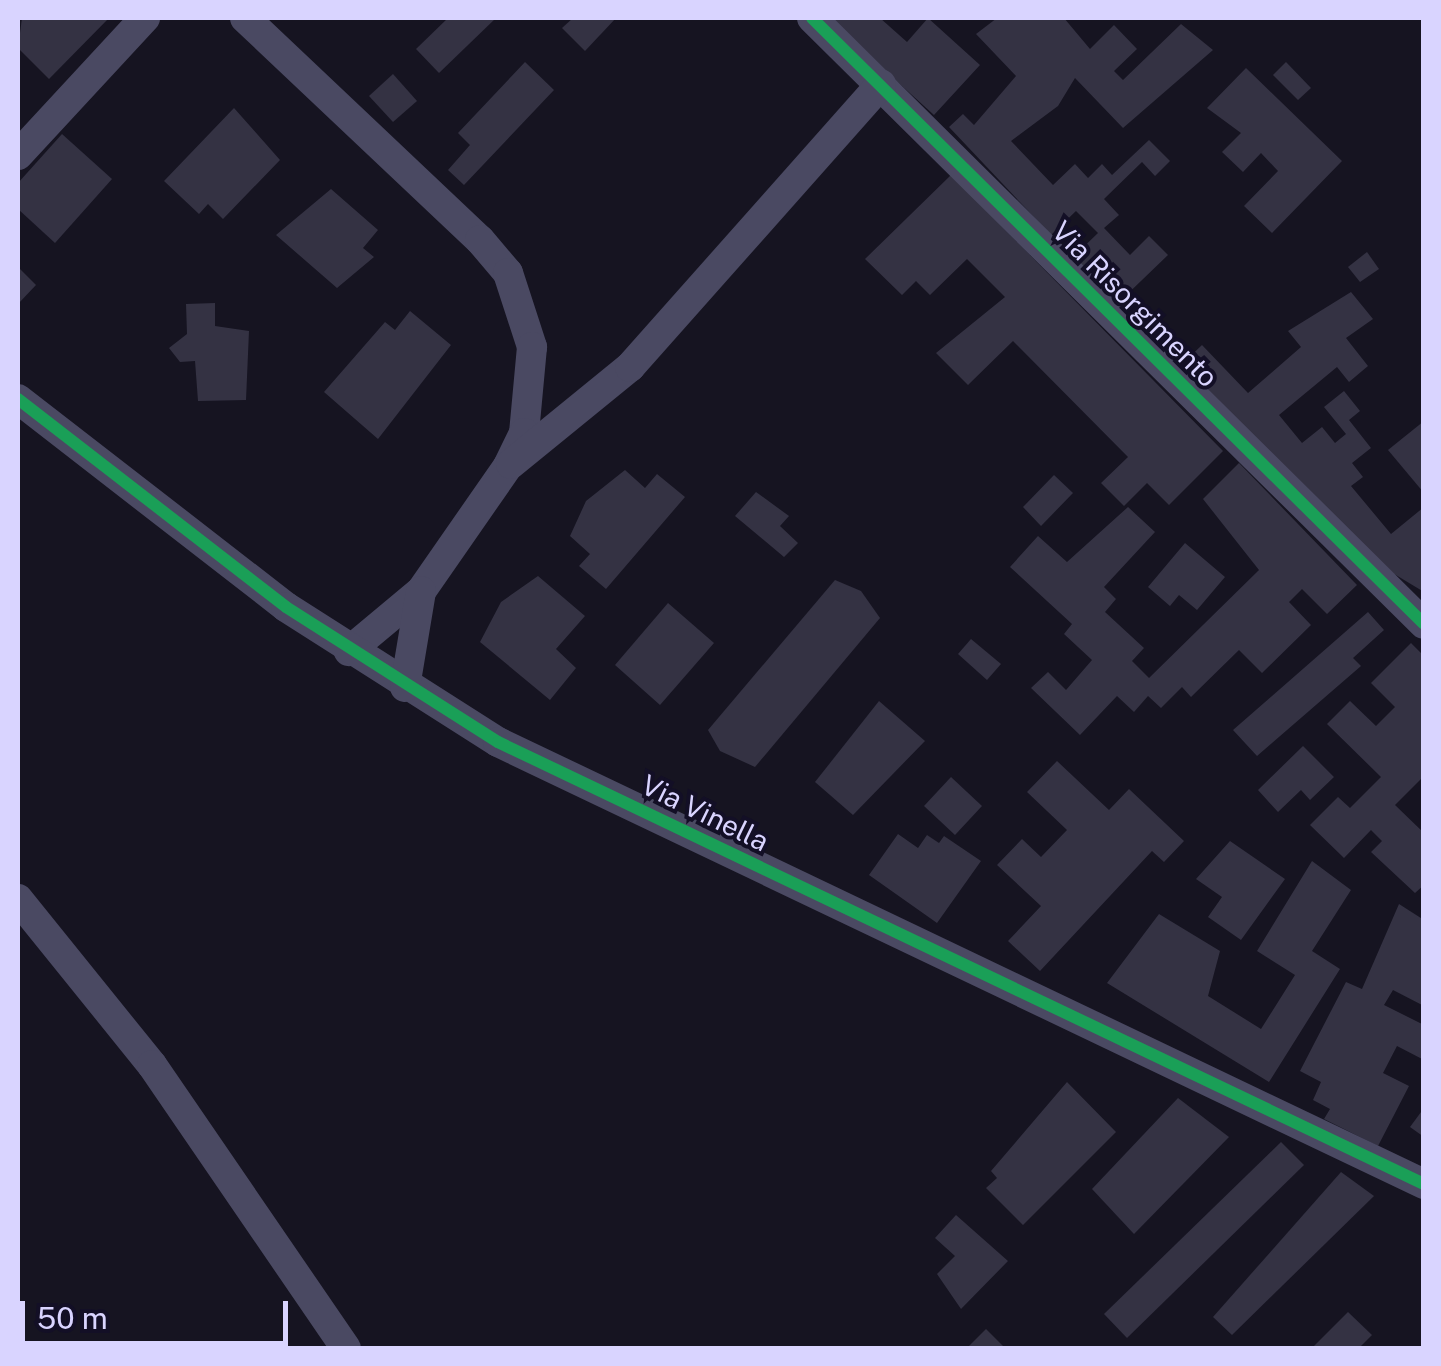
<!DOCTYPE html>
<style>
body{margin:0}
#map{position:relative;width:1441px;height:1366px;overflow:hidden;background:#161421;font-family:"Public Sans",sans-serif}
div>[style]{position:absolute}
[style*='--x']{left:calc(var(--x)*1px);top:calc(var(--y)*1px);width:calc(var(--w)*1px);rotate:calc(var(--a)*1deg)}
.building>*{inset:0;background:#343243}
.street>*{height:30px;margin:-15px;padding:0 15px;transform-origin:15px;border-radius:15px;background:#4a4962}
.cycleway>*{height:12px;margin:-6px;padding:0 6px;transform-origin:6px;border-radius:6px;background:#1a9f57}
span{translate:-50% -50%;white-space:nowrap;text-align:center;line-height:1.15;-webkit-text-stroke:8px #130f26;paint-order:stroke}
.street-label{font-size:28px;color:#d9d4ff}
.frame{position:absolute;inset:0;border:20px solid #d9d4ff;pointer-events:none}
.scale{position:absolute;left:20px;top:1301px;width:268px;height:45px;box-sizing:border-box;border:5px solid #d9d4ff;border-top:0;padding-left:12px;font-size:30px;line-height:35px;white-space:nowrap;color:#d9d4ff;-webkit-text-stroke:8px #130f26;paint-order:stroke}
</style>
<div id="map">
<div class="building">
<div style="clip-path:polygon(22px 18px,109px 18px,49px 79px,18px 48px)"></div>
<div style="clip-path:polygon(448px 18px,496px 18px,439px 73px,416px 49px)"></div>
<div style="clip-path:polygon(573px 18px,616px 18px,585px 51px,562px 28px)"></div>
<div style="clip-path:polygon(827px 18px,880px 18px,907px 42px,928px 18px,980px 65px,934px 115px)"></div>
<div style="clip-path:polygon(997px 18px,1064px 18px,1090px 49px,1114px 25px,1137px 49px,1114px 71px,1123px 80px,1181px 24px,1213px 50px,1123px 128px,1075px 78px,1058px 106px,1011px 141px,1053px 185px,1075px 164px,1088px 178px,1102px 164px,1112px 175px,1149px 140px,1170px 161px,1155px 176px,1142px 162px,1104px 199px,1119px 215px,1104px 228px,1130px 255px,1149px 236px,1168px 255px,1115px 306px,1071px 259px,1098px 233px,1076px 211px,1051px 235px,949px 127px,963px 114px,974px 125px,1016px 76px,976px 34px)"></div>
<div style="clip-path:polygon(525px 62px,554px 90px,464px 185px,448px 170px,470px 145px,458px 133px)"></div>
<div style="clip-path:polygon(1286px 62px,1311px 88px,1298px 100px,1273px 75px)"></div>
<div style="clip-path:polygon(1246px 68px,1342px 161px,1272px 233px,1244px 206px,1278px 171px,1261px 153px,1243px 172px,1222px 152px,1241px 133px,1207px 108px)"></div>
<div style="clip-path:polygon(393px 74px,417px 101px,393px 122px,369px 96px)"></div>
<div style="clip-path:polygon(234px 108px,280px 160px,223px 219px,208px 204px,199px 214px,164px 181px)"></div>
<div style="clip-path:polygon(62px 134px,112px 179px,55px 243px,18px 209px,18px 183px)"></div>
<div style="clip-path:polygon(951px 175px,1223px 451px,1169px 505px,1147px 483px,1124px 506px,1101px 483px,1128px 457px,1013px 341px,968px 385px,936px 353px,1005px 297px,967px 259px,930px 295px,916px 281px,902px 295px,865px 259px)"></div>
<div style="clip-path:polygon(331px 189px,378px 230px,363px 248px,374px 257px,337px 288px,276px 235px)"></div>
<div style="clip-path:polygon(1367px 252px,1379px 269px,1360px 282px,1348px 267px)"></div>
<div style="clip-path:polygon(18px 267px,36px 285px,18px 304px)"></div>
<div style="clip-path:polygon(1351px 292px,1373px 319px,1346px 338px,1368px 366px,1349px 382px,1337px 367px,1279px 415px,1302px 443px,1322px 427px,1335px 443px,1346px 434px,1324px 407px,1344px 391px,1360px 411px,1349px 420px,1371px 448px,1352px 463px,1363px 477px,1351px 486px,1391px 534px,1424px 507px,1424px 592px,1371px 560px,1178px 368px,1202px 345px,1248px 393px,1301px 347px,1288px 331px)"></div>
<div style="clip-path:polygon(215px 303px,215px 326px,249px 331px,246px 400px,198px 401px,195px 361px,180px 362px,169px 348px,187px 334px,186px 304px)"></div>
<div style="clip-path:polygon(410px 311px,451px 345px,378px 439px,324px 392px,385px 322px,395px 330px)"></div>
<div style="clip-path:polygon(1424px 421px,1424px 493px,1388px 450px)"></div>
<div style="clip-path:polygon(1239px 463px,1357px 585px,1327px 614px,1302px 589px,1289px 602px,1311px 625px,1262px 673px,1239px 650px,1191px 697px,1182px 687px,1161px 708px,1148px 696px,1134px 712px,1117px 696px,1080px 735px,1031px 688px,1048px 672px,1066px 690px,1092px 660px,1064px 634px,1072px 624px,1010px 567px,1038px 536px,1067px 562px,1128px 507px,1155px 532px,1104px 587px,1116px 599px,1105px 612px,1144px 648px,1132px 661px,1149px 678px,1259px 570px,1203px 499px)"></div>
<div style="clip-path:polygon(625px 470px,645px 488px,657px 474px,685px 497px,606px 589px,579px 566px,590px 554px,570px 536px,586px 501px)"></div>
<div style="clip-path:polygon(1054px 475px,1073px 493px,1041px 526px,1023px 507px)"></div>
<div style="clip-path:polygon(756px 492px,789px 516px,780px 526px,798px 543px,784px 557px,735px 516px)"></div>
<div style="clip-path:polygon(1185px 543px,1225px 577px,1197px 610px,1179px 595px,1170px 606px,1148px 587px)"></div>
<div style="clip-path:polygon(538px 576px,585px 616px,556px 649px,576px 668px,550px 700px,480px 642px,501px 602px)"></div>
<div style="clip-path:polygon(835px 580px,861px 591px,880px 618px,755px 767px,720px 751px,708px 730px)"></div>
<div style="clip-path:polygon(668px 603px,714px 643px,660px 705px,615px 665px)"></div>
<div style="clip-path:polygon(1368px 612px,1384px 630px,1353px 658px,1361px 666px,1257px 756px,1233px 730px)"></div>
<div style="clip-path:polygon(971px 639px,1001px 664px,987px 680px,958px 654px)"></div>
<div style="clip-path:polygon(1411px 643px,1424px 656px,1424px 776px,1395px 805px,1424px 833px,1424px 885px,1415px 893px,1371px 852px,1382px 841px,1371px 830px,1344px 858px,1310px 825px,1338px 797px,1350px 808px,1381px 777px,1327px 724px,1350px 701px,1376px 726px,1395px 707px,1371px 683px)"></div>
<div style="clip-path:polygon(879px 701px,925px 741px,853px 815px,815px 782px)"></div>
<div style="clip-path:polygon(1303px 746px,1334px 777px,1310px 800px,1301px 790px,1278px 812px,1258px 790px)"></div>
<div style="clip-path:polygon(1057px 761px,1109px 810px,1129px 789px,1184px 841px,1164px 862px,1152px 851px,1040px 971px,1008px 941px,1041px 906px,997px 865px,1022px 839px,1041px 857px,1067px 830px,1027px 792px)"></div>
<div style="clip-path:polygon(951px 777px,982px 806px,955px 835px,924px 806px)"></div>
<div style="clip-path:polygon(898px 834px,918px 848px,927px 835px,939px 843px,944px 836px,981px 861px,937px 923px,869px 875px)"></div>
<div style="clip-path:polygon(1230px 841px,1285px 879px,1241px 940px,1208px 917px,1222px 897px,1196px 879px)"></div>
<div style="clip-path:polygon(1312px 861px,1351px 890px,1312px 951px,1340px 969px,1269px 1082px,1107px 983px,1159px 914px,1220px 951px,1208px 996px,1261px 1029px,1295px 975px,1257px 951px)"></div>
<div style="clip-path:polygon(1399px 904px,1424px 920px,1424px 1006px,1393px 990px,1384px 1005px,1424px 1025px,1424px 1060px,1397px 1046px,1383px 1073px,1409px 1086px,1378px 1146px,1324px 1119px,1330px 1109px,1313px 1100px,1321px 1082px,1300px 1071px,1346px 982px,1362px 989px)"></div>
<div style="clip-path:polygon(1067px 1082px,1116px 1132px,1023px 1225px,986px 1188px,997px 1178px,991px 1171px)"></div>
<div style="clip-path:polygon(1178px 1098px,1229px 1137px,1134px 1234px,1092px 1189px)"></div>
<div style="clip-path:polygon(1424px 1108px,1424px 1137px,1410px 1127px)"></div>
<div style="clip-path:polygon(1281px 1142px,1304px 1165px,1127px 1338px,1104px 1314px)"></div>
<div style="clip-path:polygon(1341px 1172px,1374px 1196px,1232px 1335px,1213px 1317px)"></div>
<div style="clip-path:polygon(956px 1215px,1008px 1261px,961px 1309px,937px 1274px,955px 1256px,935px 1238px)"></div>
<div style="clip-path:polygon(1348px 1312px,1372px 1335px,1359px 1348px,1312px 1348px)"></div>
<div style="clip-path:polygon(986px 1329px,1005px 1348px,967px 1348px)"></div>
</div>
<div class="street">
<div style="--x:245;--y:18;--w:323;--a:43.4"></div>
<div style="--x:480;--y:240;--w:43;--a:49.7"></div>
<div style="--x:508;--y:273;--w:78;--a:72"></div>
<div style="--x:532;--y:347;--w:86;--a:95.3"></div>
<div style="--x:524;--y:433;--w:37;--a:116"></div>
<div style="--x:508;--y:466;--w:152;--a:124.8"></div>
<div style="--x:421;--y:591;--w:94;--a:140.2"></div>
<div style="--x:812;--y:18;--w:861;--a:44.72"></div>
<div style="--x:18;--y:155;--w:187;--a:-47.2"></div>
<div style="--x:18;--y:399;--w:339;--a:37.8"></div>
<div style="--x:286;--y:607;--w:251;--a:32.5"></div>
<div style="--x:498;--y:742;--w:1026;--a:25.52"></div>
<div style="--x:511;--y:464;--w:154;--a:-39.2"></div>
<div style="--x:630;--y:367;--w:378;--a:-48.4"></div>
<div style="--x:405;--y:687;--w:97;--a:-80.5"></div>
<div style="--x:18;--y:899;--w:213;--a:51.1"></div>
<div style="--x:152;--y:1065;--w:343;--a:55.6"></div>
</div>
<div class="cycleway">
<div style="--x:812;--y:18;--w:861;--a:44.72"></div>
<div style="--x:18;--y:399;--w:339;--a:37.8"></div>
<div style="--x:286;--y:607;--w:251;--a:32.5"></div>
<div style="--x:498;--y:742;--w:1026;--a:25.52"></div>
</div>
<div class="street-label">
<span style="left:1135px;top:304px;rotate:45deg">Via Risorgimento</span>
<span style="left:705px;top:813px;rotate:26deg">Via Vinella</span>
</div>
<div class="frame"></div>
<div class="scale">50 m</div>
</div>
